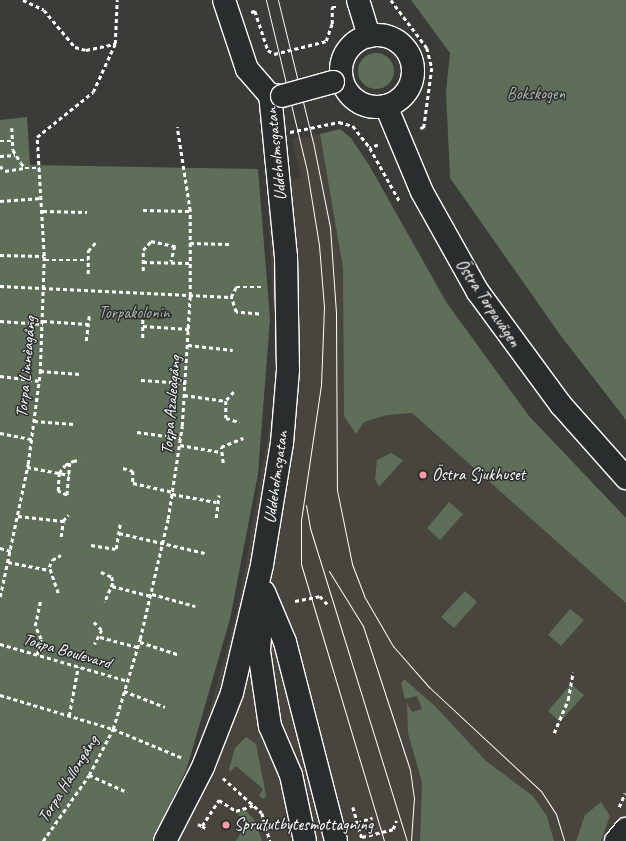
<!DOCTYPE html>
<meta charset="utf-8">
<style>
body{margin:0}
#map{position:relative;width:626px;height:841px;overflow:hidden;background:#3b3b37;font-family:Caveat,sans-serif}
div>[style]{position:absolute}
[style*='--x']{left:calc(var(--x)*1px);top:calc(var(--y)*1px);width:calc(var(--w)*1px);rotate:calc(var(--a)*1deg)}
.built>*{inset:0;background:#47453d}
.green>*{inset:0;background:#5e6e58}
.round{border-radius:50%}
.path>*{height:2.5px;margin-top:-1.25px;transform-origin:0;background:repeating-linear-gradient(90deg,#fff 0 4px,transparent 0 7px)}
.roads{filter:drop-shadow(1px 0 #fff) drop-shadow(-1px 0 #fff) drop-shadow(0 1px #fff) drop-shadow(0 -1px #fff)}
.minor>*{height:22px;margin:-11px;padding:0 11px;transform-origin:11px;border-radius:11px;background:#2a2d2e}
.minor>.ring{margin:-11px;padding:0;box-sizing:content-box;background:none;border:22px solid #2a2d2e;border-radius:50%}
.tram>*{height:1px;margin:-0.5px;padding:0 0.5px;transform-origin:0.5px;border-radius:0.5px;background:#fff}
.path-bridge>*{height:2.5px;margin-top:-1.25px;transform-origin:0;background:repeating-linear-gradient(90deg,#fff 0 4px,transparent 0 7px)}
.bridges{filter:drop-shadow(1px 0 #fff) drop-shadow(-1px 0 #fff) drop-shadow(0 1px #fff) drop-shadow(0 -1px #fff)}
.minor-bridge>*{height:22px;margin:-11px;padding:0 11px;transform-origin:11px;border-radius:11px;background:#2a2d2e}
.dots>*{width:11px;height:11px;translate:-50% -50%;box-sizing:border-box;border:2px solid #2a2d2e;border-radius:50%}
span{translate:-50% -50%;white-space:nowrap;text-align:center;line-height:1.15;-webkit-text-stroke:3px #2a2d2e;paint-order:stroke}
.park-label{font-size:17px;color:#aeb6ac}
.street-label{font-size:17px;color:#fff}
.poi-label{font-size:17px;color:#fff}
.left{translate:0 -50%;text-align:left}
</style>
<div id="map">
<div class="built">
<div style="clip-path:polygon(320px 134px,328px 171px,369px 165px,452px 310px,529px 416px,626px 518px,626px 841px,157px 841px,199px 749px,238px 607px,277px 384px,267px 186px,301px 178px,292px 139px)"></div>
</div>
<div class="green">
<div style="clip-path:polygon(411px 0,626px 0,626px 420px,561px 336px,450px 178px,446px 92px,450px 53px)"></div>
<div class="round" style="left:358px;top:53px;width:36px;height:36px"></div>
<div style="clip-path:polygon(27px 117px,30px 165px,258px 169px,270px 319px,258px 474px,230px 619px,187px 768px,152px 841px,0 841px,0 120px)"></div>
<div style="clip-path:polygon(340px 129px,351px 138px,369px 165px,446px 302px,529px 416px,626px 518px,626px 603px,412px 413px,387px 415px,364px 422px,356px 434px,344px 416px,343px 268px,320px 134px)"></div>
<div style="clip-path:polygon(391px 453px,403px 460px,379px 487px,375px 479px,377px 460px)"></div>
<div style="clip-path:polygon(449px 502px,463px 514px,440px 540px,427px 528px)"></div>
<div style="clip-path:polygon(465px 591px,477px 602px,454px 628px,441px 617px)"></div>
<div style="clip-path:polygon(570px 609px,584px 620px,561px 646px,548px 635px)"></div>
<div style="clip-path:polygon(404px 679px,435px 706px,486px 761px,533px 796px,547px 816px,554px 841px,420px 841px,422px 782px,408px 733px,407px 703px,412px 712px,422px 709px,417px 696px,405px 699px,401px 683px)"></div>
<div style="clip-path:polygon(571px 684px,584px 695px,560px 722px,548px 711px)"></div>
<div style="clip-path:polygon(246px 737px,256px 744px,266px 795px,264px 799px,259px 796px,263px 789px,236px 766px,230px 772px,229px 769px,235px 748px)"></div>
<div style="clip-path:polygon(601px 802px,610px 816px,601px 841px,576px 841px,585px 815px)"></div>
<div style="clip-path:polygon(243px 807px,255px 821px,262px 841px,236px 841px,248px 821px,238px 815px)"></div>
</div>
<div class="path">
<div style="--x:23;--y:0;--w:23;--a:25"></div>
<div style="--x:44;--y:10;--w:48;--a:50"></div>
<div style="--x:75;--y:47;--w:11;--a:15"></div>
<div style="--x:86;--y:50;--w:30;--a:-12"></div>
<div style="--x:115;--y:44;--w:44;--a:-87.4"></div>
<div style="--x:391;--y:0;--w:60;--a:53.1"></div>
<div style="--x:427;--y:48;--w:21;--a:76"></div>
<div style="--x:432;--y:68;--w:60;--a:97.7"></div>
<div style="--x:424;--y:127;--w:4;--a:153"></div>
<div style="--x:251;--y:12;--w:4;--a:-14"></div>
<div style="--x:255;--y:11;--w:41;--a:71.6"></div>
<div style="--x:268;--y:50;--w:7;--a:34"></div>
<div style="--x:326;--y:41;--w:18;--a:-71"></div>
<div style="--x:332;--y:24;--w:17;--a:-90"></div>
<div style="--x:332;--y:7;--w:5;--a:0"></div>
<div style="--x:339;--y:122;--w:15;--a:16"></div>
<div style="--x:353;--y:126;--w:28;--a:52"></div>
<div style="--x:12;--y:128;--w:22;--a:87"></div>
<div style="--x:13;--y:150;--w:15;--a:58"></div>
<div style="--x:21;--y:163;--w:6;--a:51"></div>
<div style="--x:25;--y:168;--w:15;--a:0"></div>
<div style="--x:0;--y:141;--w:12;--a:0"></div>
<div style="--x:378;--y:145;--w:9;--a:159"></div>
<div style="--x:370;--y:148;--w:62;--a:60.9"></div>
<div style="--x:0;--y:156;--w:15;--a:-4"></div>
<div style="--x:0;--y:166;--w:7;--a:45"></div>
<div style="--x:5;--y:171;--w:20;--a:-9"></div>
<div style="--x:0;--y:201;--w:42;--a:-4.1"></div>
<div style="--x:143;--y:210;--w:47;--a:1.2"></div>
<div style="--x:43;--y:211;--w:44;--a:1.3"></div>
<div style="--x:190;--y:243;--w:40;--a:1.4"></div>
<div style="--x:0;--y:255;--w:44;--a:1.3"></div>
<div style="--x:45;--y:260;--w:43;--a:0"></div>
<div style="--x:143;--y:262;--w:47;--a:1.2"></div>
<div style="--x:143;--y:271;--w:21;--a:-90"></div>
<div style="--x:143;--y:250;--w:12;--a:-48"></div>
<div style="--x:151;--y:241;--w:25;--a:12"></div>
<div style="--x:175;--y:246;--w:16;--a:104"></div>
<div style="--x:88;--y:274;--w:23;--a:-90"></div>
<div style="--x:88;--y:251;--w:11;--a:-49"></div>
<div style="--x:0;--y:286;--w:231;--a:2.7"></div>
<div style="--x:118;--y:312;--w:25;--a:2"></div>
<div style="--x:143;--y:313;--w:26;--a:90"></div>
<div style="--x:259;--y:314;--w:23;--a:-175"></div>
<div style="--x:236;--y:312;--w:16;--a:-108"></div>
<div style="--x:231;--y:297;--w:11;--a:-63"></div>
<div style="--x:236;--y:287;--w:25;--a:0"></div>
<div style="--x:0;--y:321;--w:43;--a:4"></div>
<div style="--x:43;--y:321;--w:45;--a:3.8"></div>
<div style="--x:143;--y:326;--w:46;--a:3.7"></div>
<div style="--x:86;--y:341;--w:26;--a:-83"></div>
<div style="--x:188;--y:345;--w:45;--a:6.3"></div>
<div style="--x:40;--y:371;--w:40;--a:4.3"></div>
<div style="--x:0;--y:376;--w:39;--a:7"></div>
<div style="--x:141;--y:380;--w:45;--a:3.8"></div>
<div style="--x:234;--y:392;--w:12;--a:132"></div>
<div style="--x:226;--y:401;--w:17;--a:90"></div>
<div style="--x:226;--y:418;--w:14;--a:17"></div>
<div style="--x:184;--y:395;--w:42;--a:8.1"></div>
<div style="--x:34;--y:421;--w:40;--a:4.3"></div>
<div style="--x:137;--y:432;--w:44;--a:7.8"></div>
<div style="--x:0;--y:433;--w:32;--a:11"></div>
<div style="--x:180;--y:445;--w:41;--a:9.9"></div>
<div style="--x:70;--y:463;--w:32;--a:95"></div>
<div style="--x:67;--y:495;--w:10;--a:-156"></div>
<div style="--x:58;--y:491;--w:18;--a:-87"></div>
<div style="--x:59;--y:473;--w:10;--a:-53"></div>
<div style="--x:65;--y:465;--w:9;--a:-27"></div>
<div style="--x:73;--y:461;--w:7;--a:-8"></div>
<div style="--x:223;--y:463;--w:16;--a:-97"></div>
<div style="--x:221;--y:447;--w:24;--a:-22"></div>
<div style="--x:27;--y:467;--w:43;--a:10.8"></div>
<div style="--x:123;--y:468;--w:10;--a:17"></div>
<div style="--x:133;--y:471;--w:12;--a:90"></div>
<div style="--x:133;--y:483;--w:41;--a:12.7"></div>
<div style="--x:172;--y:494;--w:45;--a:10.3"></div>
<div style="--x:18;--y:516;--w:45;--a:6.3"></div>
<div style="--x:216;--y:518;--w:23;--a:-83"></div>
<div style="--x:119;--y:533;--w:88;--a:13.1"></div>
<div style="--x:61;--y:537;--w:16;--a:-83"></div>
<div style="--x:63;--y:521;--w:8;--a:-50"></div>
<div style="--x:91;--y:545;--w:25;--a:9"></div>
<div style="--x:116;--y:549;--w:25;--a:-81"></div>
<div style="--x:0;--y:548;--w:11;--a:15"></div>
<div style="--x:8;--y:562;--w:42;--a:11"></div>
<div style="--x:101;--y:572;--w:12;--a:24"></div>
<div style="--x:112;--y:577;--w:6;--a:81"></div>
<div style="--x:113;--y:583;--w:21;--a:113"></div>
<div style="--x:112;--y:586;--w:40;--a:14.4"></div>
<div style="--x:58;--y:593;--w:28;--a:-109"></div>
<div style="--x:49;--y:567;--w:8;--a:-67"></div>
<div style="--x:52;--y:560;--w:10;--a:-29"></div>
<div style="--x:152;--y:594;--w:45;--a:15.6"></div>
<div style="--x:0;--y:597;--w:136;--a:-78.1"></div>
<div style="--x:28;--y:464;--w:92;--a:-82.5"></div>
<div style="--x:40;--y:373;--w:117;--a:-88"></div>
<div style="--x:44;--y:256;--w:119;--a:-93.4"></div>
<div style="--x:37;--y:137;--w:72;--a:-38.8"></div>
<div style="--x:93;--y:92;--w:53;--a:-65.4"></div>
<div style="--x:295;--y:601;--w:25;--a:-11"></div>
<div style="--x:320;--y:596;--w:12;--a:48"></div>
<div style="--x:94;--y:622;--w:11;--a:45"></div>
<div style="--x:102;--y:630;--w:16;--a:117"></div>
<div style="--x:100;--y:637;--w:39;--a:15"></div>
<div style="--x:140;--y:642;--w:42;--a:18"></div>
<div style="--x:0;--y:644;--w:133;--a:16.1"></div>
<div style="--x:37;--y:655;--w:16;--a:-76"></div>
<div style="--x:41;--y:639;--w:14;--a:-115"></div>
<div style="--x:35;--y:626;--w:25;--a:-78"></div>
<div style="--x:124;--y:691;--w:44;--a:21.3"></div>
<div style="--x:0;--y:695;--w:118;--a:16.7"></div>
<div style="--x:113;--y:729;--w:76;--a:22.5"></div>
<div style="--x:69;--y:716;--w:50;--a:-79.6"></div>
<div style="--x:554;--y:733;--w:36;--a:-67"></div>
<div style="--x:568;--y:700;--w:28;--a:-80"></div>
<div style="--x:89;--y:775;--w:42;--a:24.1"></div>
<div style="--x:223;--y:778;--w:52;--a:41.9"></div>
<div style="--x:262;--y:813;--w:29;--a:74"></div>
<div style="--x:353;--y:807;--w:35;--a:74"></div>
<div style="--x:619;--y:807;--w:15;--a:-67"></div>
<div style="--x:357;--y:822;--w:16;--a:-15"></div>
<div style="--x:198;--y:824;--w:4;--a:27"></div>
<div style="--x:202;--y:826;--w:31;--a:-57"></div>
<div style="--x:219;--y:800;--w:20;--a:33"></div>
<div style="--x:236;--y:811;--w:20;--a:-18"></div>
<div style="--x:202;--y:826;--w:4;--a:27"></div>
<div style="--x:362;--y:837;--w:32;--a:-14"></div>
<div style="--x:393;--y:829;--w:9;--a:-69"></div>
<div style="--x:43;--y:841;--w:80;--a:-55.1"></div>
<div style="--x:89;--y:775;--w:52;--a:-62.4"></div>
<div style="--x:113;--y:729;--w:94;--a:-73.3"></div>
<div style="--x:140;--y:639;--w:123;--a:-76.9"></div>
<div style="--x:168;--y:519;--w:94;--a:-81.4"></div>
<div style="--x:182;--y:426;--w:130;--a:-86.5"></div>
<div style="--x:190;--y:296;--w:85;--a:-90"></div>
<div style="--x:190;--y:211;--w:85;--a:-98.8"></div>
</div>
<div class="roads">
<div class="minor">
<div style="--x:224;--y:0;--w:73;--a:71.6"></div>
<div style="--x:247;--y:69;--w:35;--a:49"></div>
<div style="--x:270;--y:95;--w:12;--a:5"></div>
<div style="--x:358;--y:0;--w:38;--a:73"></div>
<div class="ring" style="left:341px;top:35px;width:50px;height:50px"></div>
<div style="--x:386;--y:106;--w:93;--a:67.3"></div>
<div style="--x:422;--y:192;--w:115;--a:60.8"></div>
<div style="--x:478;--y:292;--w:140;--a:53.7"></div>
<div style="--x:561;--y:405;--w:98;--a:48.3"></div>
<div style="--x:264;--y:592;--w:54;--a:67.2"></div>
<div style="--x:285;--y:642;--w:205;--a:75.6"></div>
<div style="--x:261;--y:622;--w:29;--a:94"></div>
<div style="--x:259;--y:651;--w:76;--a:81.7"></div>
<div style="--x:270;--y:726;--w:53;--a:66.8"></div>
<div style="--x:291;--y:775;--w:67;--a:78"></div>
<div style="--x:165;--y:841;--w:83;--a:-62.8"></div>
<div style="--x:203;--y:767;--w:79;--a:-68.6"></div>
<div style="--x:232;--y:693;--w:131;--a:-76.8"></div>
<div style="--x:262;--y:565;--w:124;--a:-80.7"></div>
<div style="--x:282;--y:443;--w:73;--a:-85.3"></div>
<div style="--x:288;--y:370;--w:113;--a:-91"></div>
<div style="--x:286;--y:257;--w:163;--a:-95.6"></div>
<div style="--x:616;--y:841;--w:16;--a:-50"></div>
</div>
</div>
<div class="tram">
<div style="--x:266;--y:0;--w:176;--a:76.5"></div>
<div style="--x:307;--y:171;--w:75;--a:80.8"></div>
<div style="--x:319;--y:245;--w:62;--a:85.4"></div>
<div style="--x:324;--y:307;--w:78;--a:92.2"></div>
<div style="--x:321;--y:385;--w:137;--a:98.4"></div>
<div style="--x:301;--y:521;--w:43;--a:90"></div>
<div style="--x:301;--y:564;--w:289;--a:73.3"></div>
<div style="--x:278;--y:0;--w:146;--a:76.2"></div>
<div style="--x:313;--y:142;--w:87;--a:78.7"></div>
<div style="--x:330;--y:227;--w:85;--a:86"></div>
<div style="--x:336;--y:312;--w:178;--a:89.7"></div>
<div style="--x:337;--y:490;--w:76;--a:78.5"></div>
<div style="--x:352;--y:564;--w:34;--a:69"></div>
<div style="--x:364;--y:596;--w:58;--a:59.9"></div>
<div style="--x:393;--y:646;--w:55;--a:48.7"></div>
<div style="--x:429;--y:687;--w:153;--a:42.9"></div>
<div style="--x:541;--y:791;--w:27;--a:57"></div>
<div style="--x:556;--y:814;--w:28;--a:73"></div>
<div style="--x:306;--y:505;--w:23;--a:80"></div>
<div style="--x:310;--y:528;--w:328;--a:72.8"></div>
<div style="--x:329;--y:571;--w:65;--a:58.3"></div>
<div style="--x:363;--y:626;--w:151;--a:71.9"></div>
<div style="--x:410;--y:770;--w:27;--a:82"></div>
<div style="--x:414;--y:797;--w:44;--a:93.9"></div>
</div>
<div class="path-bridge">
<div style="--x:274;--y:54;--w:54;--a:-14"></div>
<div style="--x:290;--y:132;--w:50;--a:-11.5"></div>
</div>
<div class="bridges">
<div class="minor-bridge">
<div style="--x:282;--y:96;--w:53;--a:-15.4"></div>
</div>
</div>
<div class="dots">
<div style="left:423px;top:475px;background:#ff9aa2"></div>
<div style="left:226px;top:825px;background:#ff9aa2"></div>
</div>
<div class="park-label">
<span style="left:536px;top:94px">Bokskogen</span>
<span style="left:134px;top:313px">Torpakolonin</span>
</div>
<div class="street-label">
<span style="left:276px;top:154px;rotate:-96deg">Uddeholmsgatan</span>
<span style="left:488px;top:303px;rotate:56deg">Östra Torpavägen</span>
<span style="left:26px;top:367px;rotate:-85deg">Torpa Linnèagång</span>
<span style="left:171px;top:405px;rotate:-85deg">Torpa Azaleagång</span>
<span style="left:276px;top:477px;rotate:-82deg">Uddeholmsgatan</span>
<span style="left:67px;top:651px;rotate:16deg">Torpa Boulevard</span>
<span style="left:68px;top:779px;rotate:-58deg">Torpa Hallongång</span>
</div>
<div class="poi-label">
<span class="left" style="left:432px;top:475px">Östra Sjukhuset</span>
<span class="left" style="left:234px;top:825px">Sprututbytesmottagning</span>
</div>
</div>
